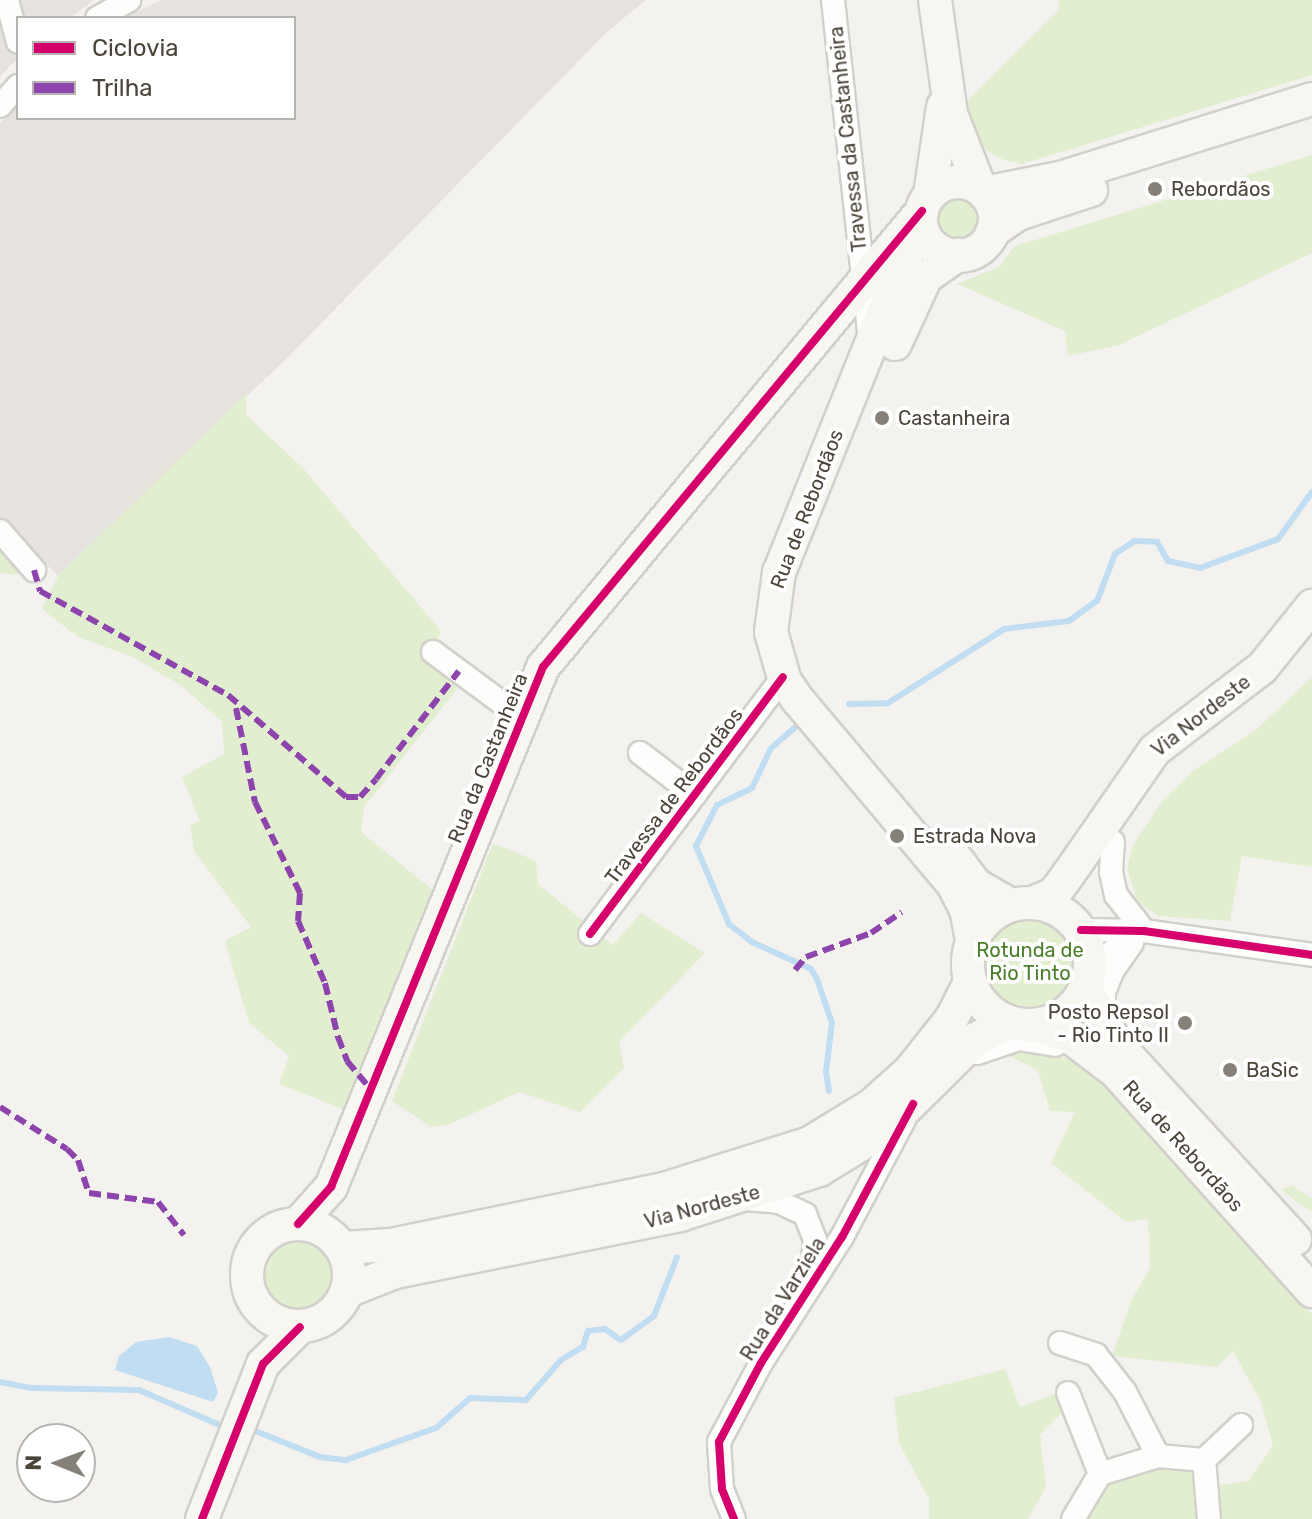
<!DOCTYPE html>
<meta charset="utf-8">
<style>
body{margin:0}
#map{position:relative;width:1312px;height:1519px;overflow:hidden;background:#f4f2ee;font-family:Rubik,sans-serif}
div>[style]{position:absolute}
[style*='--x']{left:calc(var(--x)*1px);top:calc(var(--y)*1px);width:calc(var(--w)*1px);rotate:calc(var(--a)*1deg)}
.industrial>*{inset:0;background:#e6e2de}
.green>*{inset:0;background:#e1eecf}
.round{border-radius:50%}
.water>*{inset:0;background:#c0ddf1}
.stream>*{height:6px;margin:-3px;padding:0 3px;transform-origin:3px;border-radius:3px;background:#c0ddf1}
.roads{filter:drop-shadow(2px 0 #d2d0cb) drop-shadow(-2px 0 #d2d0cb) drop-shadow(0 2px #d2d0cb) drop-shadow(0 -2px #d2d0cb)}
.street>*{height:22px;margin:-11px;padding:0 11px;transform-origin:11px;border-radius:11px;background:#fdfdfc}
.secondary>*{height:32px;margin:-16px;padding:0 16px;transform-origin:16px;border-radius:16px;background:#f7f6f1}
.secondary>.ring{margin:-16px;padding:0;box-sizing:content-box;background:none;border:32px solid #f7f6f1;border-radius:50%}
.quiet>*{height:6px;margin-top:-3px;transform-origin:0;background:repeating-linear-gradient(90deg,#8e44ad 0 12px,transparent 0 18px)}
.cycleway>*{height:8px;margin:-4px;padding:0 4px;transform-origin:4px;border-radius:4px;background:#d6006c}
.dots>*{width:22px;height:22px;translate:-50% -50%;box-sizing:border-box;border:4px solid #fff;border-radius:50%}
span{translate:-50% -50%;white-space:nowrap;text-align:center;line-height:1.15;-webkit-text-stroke:8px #fff;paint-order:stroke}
.street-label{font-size:20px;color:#4b4439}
.poi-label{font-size:20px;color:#4b4439}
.left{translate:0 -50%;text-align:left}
.right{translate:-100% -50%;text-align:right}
.park-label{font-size:20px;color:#4a7f2a}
.legend{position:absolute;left:16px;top:16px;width:280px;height:104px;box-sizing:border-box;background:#fff;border:2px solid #b7b4b0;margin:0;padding:10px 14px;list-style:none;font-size:24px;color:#4b4439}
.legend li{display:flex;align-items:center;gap:16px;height:40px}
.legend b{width:40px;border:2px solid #b7b4b0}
.north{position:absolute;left:16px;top:1423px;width:80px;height:80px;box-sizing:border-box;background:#fff;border:2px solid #b7b4b0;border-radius:50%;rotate:271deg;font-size:22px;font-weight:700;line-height:32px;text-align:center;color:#4b4439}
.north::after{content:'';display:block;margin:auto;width:28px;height:36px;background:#868178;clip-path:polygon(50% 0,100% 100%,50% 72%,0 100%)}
</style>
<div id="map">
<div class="industrial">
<div style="clip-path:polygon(0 0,94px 0,70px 18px,18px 18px,18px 58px,0 76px)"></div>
<div style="clip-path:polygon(161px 0,646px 0,608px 31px,286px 359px,58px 576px,0 518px,0 124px,18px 103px,18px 118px,294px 118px,294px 18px,124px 18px)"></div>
</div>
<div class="green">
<div style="clip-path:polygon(1058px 0,1312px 0,1312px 75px,1022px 164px,1004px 160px,987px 151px,975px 132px,967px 101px,1060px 9px)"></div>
<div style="clip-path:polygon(1312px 155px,1312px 253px,1119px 345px,1068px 356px,1065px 331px,957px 284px,999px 267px,1015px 246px)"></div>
<div class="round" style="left:934px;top:195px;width:46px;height:46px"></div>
<div style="clip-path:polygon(246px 394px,246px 415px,303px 468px,441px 631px,433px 652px,457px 689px,364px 807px,361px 832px,440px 896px,350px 1112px,279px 1084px,289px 1056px,249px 1023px,225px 941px,251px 927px,194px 851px,190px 825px,200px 821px,182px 777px,224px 754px,222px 722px,182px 686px,133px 657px,78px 637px,42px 609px,58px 576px)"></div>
<div style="clip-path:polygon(0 550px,19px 569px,18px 575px,0 573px)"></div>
<div style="clip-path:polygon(1312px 677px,1312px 867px,1242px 856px,1230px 921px,1158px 916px,1137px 901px,1127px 868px,1133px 845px,1162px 801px,1194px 770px,1256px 730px)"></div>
<div style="clip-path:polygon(493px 843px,536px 861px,538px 884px,613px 945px,641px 913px,705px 953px,619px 1042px,624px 1068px,580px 1112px,519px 1092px,450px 1124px,431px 1127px,392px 1101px)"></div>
<div class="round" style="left:981px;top:914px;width:98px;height:98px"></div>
<div style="clip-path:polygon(1014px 1049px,1070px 1059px,1115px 1094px,1312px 1314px,1312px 1519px,1215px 1519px,1213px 1486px,1248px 1481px,1273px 1446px,1261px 1402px,1233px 1351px,1217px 1367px,1112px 1356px,1131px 1301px,1150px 1268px,1148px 1219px,1126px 1222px,1051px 1163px,1075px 1112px,1050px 1111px,1038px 1070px,1005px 1054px)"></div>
<div style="clip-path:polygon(1292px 1185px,1312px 1199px,1312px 1212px,1281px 1190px)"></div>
<div class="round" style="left:262px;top:1239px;width:70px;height:70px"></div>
<div style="clip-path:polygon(1005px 1369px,1020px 1407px,1058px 1393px,1067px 1407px,1040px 1435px,1046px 1487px,1028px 1519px,929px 1519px,929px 1499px,899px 1443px,894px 1398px)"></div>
<div style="clip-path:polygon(1160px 1464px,1194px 1469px,1196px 1519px,1083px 1519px,1108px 1479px)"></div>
</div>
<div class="water">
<div style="clip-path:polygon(169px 1337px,197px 1346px,210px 1367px,218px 1393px,213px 1402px,115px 1370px,119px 1356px,136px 1342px)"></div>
</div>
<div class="stream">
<div style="--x:849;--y:704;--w:39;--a:-1"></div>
<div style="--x:888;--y:703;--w:138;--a:-32.5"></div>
<div style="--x:1004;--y:629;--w:65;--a:-7"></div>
<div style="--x:1069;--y:621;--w:34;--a:-36"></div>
<div style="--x:1097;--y:601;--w:50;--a:-69"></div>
<div style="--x:1115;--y:554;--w:23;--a:-34"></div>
<div style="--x:1134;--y:541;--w:23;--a:2"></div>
<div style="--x:1157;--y:542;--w:22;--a:60"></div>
<div style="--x:1168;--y:561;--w:33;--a:12"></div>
<div style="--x:1200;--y:568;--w:83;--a:-20.4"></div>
<div style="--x:1278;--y:539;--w:58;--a:-54.1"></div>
<div style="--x:800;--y:723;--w:38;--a:139"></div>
<div style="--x:771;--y:748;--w:44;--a:115.4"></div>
<div style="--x:752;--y:788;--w:39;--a:154"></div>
<div style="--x:717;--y:805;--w:46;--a:117.1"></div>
<div style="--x:696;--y:846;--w:85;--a:67.1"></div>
<div style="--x:729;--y:924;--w:29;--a:38"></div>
<div style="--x:752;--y:942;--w:65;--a:24.6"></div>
<div style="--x:811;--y:969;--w:12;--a:59"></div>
<div style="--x:817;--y:979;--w:46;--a:71.2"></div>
<div style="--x:832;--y:1023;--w:49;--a:97"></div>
<div style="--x:826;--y:1072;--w:19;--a:81"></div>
<div style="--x:0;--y:1382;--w:33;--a:11"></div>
<div style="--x:32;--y:1388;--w:107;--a:1.1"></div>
<div style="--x:139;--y:1390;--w:88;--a:23.4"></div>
<div style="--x:253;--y:1430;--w:72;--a:21.9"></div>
<div style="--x:320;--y:1457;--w:26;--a:7"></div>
<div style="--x:346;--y:1460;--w:96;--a:-19.6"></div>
<div style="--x:436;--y:1428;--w:45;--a:-41.4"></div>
<div style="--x:470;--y:1398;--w:56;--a:2"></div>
<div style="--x:526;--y:1400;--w:53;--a:-48.8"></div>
<div style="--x:561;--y:1360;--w:26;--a:-31"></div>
<div style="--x:583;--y:1347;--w:17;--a:-73"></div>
<div style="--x:588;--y:1331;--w:17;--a:-7"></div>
<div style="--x:605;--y:1329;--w:19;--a:35"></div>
<div style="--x:621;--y:1340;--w:41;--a:-36"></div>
<div style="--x:654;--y:1316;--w:63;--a:-68.7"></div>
</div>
<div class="roads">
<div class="street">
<div style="--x:7;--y:0;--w:43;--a:75.3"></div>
<div style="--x:833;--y:0;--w:343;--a:83.8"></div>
<div style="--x:97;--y:18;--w:37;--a:-29"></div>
<div style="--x:0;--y:106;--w:27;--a:-48"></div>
<div style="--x:0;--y:531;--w:52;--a:48.9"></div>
<div style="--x:433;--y:652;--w:109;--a:36.5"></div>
<div style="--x:640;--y:753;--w:69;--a:37.4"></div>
<div style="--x:1113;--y:842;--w:30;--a:94"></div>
<div style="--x:1111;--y:872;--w:24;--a:78"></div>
<div style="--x:1116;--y:895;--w:46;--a:52.1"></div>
<div style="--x:1081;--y:930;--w:63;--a:0.9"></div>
<div style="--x:1144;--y:931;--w:170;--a:8.1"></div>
<div style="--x:590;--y:934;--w:321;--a:-53.1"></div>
<div style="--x:1091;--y:970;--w:38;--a:-41"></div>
<div style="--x:1104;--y:1018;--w:26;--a:-90"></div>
<div style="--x:1104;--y:992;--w:24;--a:-68"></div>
<div style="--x:1113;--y:970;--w:33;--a:-55"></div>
<div style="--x:977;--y:1053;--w:44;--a:-18.4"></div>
<div style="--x:1019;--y:1039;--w:37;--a:9"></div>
<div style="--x:746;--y:1199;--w:33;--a:5"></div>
<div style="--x:779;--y:1202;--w:29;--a:25"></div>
<div style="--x:805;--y:1214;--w:28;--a:69"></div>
<div style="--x:815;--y:1240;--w:39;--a:96"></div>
<div style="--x:1060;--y:1343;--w:38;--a:18"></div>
<div style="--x:1096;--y:1355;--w:47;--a:51.9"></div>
<div style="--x:1125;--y:1392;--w:72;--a:62.7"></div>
<div style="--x:1068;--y:1393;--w:87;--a:68.4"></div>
<div style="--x:1204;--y:1460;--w:51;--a:-43.4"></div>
<div style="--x:734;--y:1519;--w:32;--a:-112"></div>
<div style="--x:722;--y:1489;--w:47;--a:-93.7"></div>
<div style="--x:719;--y:1442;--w:89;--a:-62"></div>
<div style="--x:761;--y:1363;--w:150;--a:-57.3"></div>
<div style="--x:842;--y:1237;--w:132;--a:-62.1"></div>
<div style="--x:1073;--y:1519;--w:52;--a:-59"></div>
<div style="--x:1100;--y:1474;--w:61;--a:-17.2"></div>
<div style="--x:1158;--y:1456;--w:46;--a:5"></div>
<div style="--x:1204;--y:1460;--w:59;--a:85.2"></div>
</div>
<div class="secondary">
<div style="--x:935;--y:0;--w:115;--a:82"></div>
<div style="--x:951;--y:114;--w:79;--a:68.6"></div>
<div class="ring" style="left:921px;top:182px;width:42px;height:42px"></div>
<div style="--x:984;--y:193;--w:77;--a:-11.2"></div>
<div style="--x:1060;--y:178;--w:264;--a:-17.4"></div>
<div style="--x:930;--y:195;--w:89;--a:-81.6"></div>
<div style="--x:918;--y:227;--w:372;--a:111.9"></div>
<div style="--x:779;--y:572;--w:61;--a:97.6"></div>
<div style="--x:771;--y:632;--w:51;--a:74.1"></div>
<div style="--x:785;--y:681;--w:23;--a:56"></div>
<div style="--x:798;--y:700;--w:241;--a:49.9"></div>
<div style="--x:953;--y:884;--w:28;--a:63"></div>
<div style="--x:966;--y:909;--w:33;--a:79"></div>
<div style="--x:992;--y:232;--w:32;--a:-35"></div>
<div style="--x:1018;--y:214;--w:77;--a:-18.2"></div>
<div style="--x:895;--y:344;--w:74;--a:-65.2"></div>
<div style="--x:926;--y:277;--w:39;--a:-35"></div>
<div style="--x:954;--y:856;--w:36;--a:53"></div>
<div style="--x:976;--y:885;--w:40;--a:29.7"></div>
<div style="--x:1035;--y:902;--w:21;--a:-23"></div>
<div style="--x:1054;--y:894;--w:24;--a:-54"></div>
<div style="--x:1068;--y:875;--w:152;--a:-55.2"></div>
<div style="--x:1155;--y:750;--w:135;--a:-37.5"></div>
<div style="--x:1262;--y:668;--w:80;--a:-51.1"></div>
<div class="ring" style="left:968px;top:903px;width:90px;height:90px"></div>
<div style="--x:1086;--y:988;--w:61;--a:61.8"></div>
<div style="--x:1115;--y:1042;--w:267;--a:47.6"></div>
<div style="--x:1036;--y:1025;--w:36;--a:19"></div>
<div style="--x:1070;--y:1037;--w:58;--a:37.3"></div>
<div style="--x:1116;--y:1072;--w:294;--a:48.2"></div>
<div class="ring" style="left:247px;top:1224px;width:70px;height:70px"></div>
<div style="--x:298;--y:1224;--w:50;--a:-48.3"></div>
<div style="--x:331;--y:1187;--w:562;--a:-67.82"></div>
<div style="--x:543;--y:667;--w:593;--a:-50.27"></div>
<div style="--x:342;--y:1248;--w:49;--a:-3.5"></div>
<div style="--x:391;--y:1245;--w:279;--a:-11.6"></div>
<div style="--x:664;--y:1189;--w:153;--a:-17.5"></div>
<div style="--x:810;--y:1143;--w:73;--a:-31.5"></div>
<div style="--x:872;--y:1105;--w:51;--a:-41.8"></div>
<div style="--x:910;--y:1071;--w:68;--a:-51.6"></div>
<div style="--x:952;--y:1018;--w:40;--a:-63.4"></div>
<div style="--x:347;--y:1291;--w:52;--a:-21.6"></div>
<div style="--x:395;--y:1272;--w:291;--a:-11.3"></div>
<div style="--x:680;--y:1215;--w:146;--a:-17.9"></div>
<div style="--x:819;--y:1170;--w:75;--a:-31.4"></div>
<div style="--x:883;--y:1131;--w:131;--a:-44.7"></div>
<div style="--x:976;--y:1039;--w:36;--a:-27"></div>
<div style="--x:202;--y:1519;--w:167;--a:-68.5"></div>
<div style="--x:263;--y:1364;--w:52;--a:-45"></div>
</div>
</div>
<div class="quiet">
<div style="--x:34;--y:570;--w:22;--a:74"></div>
<div style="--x:40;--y:591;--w:215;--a:29"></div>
<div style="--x:228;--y:695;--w:156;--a:40.8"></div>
<div style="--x:346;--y:797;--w:14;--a:0"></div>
<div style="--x:360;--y:797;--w:24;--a:-48"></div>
<div style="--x:376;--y:779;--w:136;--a:-52.5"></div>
<div style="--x:236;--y:708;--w:96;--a:78.6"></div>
<div style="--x:255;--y:802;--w:102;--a:63.7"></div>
<div style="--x:300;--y:893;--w:28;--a:94"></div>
<div style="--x:298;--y:921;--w:68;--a:66.5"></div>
<div style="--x:325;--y:983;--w:56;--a:76.5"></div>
<div style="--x:338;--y:1037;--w:26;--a:69"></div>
<div style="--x:347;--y:1061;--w:40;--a:50"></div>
<div style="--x:795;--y:970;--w:17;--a:-50"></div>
<div style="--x:806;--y:957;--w:69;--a:-20.3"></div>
<div style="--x:871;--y:933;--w:37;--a:-34"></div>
<div style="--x:0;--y:1107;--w:79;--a:32.1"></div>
<div style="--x:67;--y:1149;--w:16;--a:45"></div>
<div style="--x:78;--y:1160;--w:35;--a:72"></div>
<div style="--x:89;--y:1193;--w:70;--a:7.4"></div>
<div style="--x:158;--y:1202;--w:42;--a:51.8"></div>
</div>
<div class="cycleway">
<div style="--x:1081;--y:930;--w:63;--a:0.9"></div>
<div style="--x:1144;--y:931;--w:170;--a:8.1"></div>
<div style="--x:590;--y:934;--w:321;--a:-53.1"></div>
<div style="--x:298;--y:1224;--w:50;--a:-48.3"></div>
<div style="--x:331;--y:1187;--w:562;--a:-67.82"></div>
<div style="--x:543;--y:667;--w:593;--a:-50.27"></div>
<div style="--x:202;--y:1519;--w:167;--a:-68.5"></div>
<div style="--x:263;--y:1364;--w:52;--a:-45"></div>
<div style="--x:734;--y:1519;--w:32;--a:-112"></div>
<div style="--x:722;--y:1489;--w:47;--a:-93.7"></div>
<div style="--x:719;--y:1442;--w:89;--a:-62"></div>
<div style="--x:761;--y:1363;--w:150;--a:-57.3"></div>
<div style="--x:842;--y:1237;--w:151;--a:-61.9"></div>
</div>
<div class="dots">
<div style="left:1155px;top:189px;background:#868178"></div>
<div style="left:882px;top:418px;background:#868178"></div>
<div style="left:897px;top:836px;background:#868178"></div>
<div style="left:1185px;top:1023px;background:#868178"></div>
<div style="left:1230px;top:1070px;background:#868178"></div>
</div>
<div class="street-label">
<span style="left:848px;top:139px;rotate:-96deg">Travessa da Castanheira</span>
<span style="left:807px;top:509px;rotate:-69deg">Rua de Rebordãos</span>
<span style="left:1201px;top:716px;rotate:-38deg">Via Nordeste</span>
<span style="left:488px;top:758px;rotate:-68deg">Rua da Castanheira</span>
<span style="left:674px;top:796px;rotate:-53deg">Travessa de Rebordãos</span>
<span style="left:1183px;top:1146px;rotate:48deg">Rua de Rebordãos</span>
<span style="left:702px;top:1207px;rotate:-15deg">Via Nordeste</span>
<span style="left:783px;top:1299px;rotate:-58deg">Rua da Varziela</span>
</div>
<div class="poi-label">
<span class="left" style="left:1171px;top:189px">Rebordãos</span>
<span class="left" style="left:898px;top:418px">Castanheira</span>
<span class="left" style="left:913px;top:836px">Estrada Nova</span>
<span class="right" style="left:1169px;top:1024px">Posto Repsol<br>- Rio Tinto II</span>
<span class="left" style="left:1246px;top:1070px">BaSic</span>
</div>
<div class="park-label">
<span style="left:1030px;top:962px">Rotunda de<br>Rio Tinto</span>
</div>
<ul class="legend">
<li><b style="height:10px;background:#d6006c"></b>Ciclovia</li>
<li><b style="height:10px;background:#8e44ad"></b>Trilha</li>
</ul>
<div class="north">N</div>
</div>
